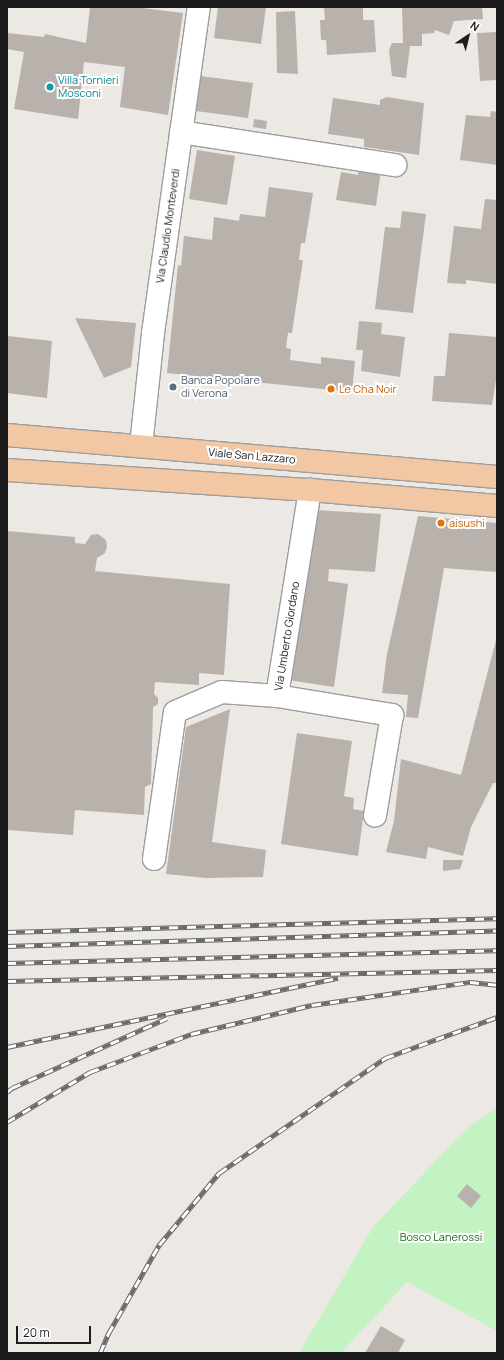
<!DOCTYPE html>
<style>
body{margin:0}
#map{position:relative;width:504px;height:1360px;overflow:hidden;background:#ece8e3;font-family:Manrope,sans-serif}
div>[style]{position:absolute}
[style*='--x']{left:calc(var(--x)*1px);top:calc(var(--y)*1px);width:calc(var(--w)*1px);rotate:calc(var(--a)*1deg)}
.park>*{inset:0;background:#c4f3c3}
.building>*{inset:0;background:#b9b1ac}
.roads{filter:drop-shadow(1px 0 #9d9d9d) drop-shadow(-1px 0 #9d9d9d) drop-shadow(0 1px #9d9d9d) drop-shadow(0 -1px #9d9d9d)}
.minor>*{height:22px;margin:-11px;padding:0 11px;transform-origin:11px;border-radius:11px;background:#fff}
.major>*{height:22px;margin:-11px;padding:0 11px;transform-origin:11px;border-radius:11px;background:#f1c8a3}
.rail>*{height:4.5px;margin-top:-2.25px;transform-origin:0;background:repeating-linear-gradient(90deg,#fff 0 9px,#6a6a6a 0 18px);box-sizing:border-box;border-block:1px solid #6a6a6a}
.dots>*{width:11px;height:11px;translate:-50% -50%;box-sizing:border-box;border:2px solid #fff;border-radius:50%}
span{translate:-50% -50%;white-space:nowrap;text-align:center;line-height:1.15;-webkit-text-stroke:4px #fff;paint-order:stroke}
.culture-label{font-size:11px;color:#0d838f}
.left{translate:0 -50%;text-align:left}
.street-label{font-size:11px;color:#1c1c1c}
.service-label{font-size:11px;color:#4e5e75}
.food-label{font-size:11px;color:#c56008}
.park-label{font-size:11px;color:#186d17}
.frame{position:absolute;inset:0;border:8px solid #1c1c1c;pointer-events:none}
.north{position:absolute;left:448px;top:16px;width:40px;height:40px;-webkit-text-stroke:3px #fff;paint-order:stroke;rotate:35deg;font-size:11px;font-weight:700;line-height:16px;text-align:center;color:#1c1c1c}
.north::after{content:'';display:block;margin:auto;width:14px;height:18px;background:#1c1c1c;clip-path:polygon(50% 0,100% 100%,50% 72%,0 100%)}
.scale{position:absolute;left:16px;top:1326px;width:75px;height:18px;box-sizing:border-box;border:2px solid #1c1c1c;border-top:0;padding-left:5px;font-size:12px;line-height:14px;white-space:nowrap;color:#1c1c1c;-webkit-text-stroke:3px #fff;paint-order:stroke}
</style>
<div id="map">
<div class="park">
<div style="clip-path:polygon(497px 1108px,497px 1331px,407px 1282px,341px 1353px,299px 1353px,373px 1227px,467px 1128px)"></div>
</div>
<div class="building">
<div style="clip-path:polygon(90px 7px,134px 7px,183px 13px,168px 115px,120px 107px,125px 67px,84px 62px,78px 119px,14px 109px,24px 52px,7px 49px,7px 33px,44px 37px,45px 34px,86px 43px)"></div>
<div style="clip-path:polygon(218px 7px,266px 7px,261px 44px,214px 38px)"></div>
<div style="clip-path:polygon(324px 7px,363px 7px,363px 20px,374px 20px,376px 52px,327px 55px,326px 40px,321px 40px,320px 20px,325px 20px)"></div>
<div style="clip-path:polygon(402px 7px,482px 7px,483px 19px,454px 21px,449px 35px,435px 30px,434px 33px,422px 34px,422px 46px,410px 46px,406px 78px,392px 76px,389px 50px,392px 43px,403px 43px)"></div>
<div style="clip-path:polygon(295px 11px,298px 74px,277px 73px,276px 12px)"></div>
<div style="clip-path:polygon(497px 32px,497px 80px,480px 81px,477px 33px)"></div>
<div style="clip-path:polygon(201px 76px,253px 83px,248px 118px,196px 111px)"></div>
<div style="clip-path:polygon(387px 97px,424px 103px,419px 155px,364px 147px,364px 139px,328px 134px,333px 98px,380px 105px,380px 100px)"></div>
<div style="clip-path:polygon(491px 111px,497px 112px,497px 165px,460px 160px,466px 115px,490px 117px)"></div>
<div style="clip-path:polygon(254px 119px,267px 121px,266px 129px,253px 127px)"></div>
<div style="clip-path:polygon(197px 150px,235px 156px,227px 205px,189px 199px)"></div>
<div style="clip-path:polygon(359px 167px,381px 170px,376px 206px,336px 200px,341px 172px,358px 175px)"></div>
<div style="clip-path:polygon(269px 187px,313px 193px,305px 243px,301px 243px,299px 260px,303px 260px,292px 333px,288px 333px,286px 348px,291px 349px,290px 360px,321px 364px,321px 357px,355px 361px,352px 392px,167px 373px,178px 265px,181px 266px,184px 236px,212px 240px,214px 217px,239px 221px,240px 214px,265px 217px)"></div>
<div style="clip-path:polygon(485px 199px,497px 200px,497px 284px,466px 280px,466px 284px,447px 283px,454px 226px,481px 229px)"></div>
<div style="clip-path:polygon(402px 211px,426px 214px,413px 313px,375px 309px,385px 227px,400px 228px)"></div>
<div style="clip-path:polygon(75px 318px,136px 323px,131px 367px,104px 378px)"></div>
<div style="clip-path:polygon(359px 321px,382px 323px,381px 334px,405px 337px,400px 377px,361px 371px,363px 350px,356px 350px)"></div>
<div style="clip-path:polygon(449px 333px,497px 337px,497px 374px,492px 405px,432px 401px,434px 376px,445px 376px)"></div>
<div style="clip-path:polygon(7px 336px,52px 341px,47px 398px,7px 393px)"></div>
<div style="clip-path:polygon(315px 510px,381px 514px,375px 572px,329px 569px,328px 581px,348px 584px,334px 687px,288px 680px,303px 568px,309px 568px)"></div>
<div style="clip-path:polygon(418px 516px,497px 523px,497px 572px,444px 568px,418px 718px,406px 717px,408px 695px,382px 693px,387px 654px)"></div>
<div style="clip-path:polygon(7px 531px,75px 537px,75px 543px,85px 544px,91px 535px,98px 534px,106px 540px,107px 547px,105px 553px,97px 558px,95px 571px,230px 584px,224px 675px,199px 673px,199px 685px,155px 682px,154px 694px,158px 698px,158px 704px,153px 707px,151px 784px,145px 787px,144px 815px,75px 810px,73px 835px,7px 830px)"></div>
<div style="clip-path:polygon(497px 636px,497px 783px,493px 783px,471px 827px,463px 856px,428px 847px,426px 859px,386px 852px,394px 821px,401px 759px,461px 775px)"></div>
<div style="clip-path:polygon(230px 709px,212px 842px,266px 850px,263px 877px,206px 878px,166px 874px,186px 727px)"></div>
<div style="clip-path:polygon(297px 733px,352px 741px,344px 796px,354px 798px,353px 809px,364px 811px,358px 856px,281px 844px)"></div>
<div style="clip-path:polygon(443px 860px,463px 860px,460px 869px,443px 871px)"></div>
<div style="clip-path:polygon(467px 1184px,481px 1196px,471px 1208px,457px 1196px)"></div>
<div style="clip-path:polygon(381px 1326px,405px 1340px,398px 1353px,365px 1353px)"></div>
</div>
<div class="roads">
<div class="minor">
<div style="--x:181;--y:132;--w:217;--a:8.8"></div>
<div style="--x:141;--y:446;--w:114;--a:-83.9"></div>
<div style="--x:153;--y:333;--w:329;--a:-82"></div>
<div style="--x:277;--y:696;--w:117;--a:9.4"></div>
<div style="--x:392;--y:715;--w:102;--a:99.6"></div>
<div style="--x:154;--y:859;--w:148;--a:-81.9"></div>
<div style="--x:175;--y:712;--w:51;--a:-23.1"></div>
<div style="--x:222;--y:692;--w:55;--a:4.2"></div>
<div style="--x:277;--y:696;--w:209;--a:-80.9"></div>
</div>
<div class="major">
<div style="--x:7;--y:435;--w:492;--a:4.9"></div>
<div style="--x:7;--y:470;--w:304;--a:3.8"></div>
<div style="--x:310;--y:490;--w:188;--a:4.9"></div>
</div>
</div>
<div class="rail">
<div style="--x:7;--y:932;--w:490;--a:-1.6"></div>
<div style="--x:7;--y:946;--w:490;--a:-1.8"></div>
<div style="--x:7;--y:963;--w:490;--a:-1.5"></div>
<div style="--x:7;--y:981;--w:490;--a:-1.3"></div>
<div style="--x:7;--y:1047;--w:338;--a:-11.8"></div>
<div style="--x:7;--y:1092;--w:6;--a:-39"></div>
<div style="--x:12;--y:1088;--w:170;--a:-24.3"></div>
<div style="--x:7;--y:1122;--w:97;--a:-31.1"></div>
<div style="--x:90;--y:1072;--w:108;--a:-20.6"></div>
<div style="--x:191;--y:1034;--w:124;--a:-13.5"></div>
<div style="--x:312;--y:1005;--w:160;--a:-8.3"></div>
<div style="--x:470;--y:982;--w:27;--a:6"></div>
<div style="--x:100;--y:1353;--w:21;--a:-67"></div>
<div style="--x:108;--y:1334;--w:103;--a:-60.2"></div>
<div style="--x:159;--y:1245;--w:94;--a:-50.2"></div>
<div style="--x:219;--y:1173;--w:202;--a:-34.7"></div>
<div style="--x:385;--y:1058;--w:119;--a:-20.1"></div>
</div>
<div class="dots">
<div style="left:50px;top:87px;background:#0f9aa8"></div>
<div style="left:173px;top:387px;background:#5c6f8a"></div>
<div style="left:331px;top:389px;background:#e8710a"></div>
<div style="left:441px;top:523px;background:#e8710a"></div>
</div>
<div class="culture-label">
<span class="left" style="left:58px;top:87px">Villa Tornieri<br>Mosconi</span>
</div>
<div class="street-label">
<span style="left:168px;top:226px;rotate:-82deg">Via Claudio Monteverdi</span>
<span style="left:252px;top:456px;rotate:5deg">Viale San Lazzaro</span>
<span style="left:287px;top:636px;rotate:-81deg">Via Umberto Giordano</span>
</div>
<div class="service-label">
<span class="left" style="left:181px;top:387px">Banca Popolare<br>di Verona</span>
</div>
<div class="food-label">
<span class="left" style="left:339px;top:389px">Le Cha Noir</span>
<span class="left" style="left:449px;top:523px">aisushi</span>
</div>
<div class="park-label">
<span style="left:441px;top:1237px">Bosco Lanerossi</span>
</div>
<div class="frame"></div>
<div class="north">N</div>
<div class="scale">20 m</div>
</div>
